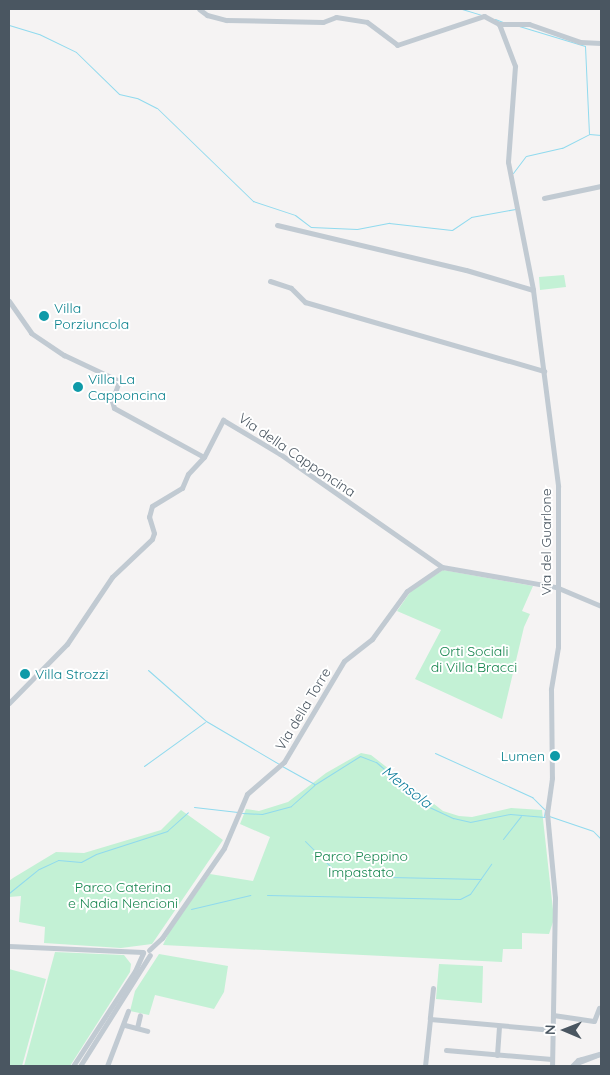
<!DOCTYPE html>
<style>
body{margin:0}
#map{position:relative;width:610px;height:1075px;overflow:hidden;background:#f5f3f3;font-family:Quicksand,sans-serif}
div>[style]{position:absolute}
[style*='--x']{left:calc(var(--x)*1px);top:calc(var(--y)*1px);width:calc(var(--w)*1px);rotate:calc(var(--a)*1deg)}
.green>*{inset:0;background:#c3f1d5}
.stream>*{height:1px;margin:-0.5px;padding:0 0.5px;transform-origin:0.5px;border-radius:0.5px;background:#90daee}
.minor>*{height:5px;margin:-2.5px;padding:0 2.5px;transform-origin:2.5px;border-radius:2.5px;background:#c1cad2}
.dots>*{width:14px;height:14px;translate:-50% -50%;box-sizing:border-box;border:2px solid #fff;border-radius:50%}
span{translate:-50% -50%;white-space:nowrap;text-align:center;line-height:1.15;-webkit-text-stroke:4px #fff;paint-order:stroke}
.culture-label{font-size:14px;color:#0d838f}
.left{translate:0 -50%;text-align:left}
.right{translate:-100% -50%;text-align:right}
.street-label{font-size:14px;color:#4a5661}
.park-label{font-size:14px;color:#17864f}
.water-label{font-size:15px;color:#0c7c9b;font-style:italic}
.frame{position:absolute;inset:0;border:10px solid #4a5661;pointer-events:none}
.north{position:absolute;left:540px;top:1005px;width:50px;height:50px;-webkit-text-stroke:4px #fff;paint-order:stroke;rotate:271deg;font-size:14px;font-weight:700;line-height:20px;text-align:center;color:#4a5661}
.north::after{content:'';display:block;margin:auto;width:18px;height:22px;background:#4a5661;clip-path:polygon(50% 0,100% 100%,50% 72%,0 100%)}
</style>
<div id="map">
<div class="green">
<div style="clip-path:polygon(564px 275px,566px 287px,540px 290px,539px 277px)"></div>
<div style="clip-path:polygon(443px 570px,533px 586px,522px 611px,530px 614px,524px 627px,502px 719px,415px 679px,441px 630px,397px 611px,411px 591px)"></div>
<div style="clip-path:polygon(361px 753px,371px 755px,443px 811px,459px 816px,472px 817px,511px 808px,542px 810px,554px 919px,549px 934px,522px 933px,522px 949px,503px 949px,502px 962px,163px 945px,170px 930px,210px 874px,253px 881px,270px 837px,240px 824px,246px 809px,259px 811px,288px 802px,326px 773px)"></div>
<div style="clip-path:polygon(181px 810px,223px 840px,152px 944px,121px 948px,44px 943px,45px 927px,19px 922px,21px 896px,9px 897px,9px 881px,13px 878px,56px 852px,84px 853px,161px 830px)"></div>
<div style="clip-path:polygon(55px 952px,124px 955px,131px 964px,130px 972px,70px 1066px,24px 1066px)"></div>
<div style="clip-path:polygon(159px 954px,228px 966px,224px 992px,214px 1009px,155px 995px,149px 1015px,130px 1011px,135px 991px)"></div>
<div style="clip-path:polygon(439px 964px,483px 966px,482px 1003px,436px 999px)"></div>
<div style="clip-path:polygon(9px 969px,46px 979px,22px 1066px,9px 1066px)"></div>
</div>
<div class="stream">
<div style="--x:462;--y:9;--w:21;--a:17"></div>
<div style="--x:495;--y:19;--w:9;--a:21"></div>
<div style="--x:9;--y:25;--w:31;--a:17"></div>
<div style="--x:39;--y:34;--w:41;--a:25.9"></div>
<div style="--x:76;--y:52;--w:60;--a:44.3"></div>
<div style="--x:119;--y:94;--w:18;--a:13"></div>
<div style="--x:137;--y:98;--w:22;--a:27"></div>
<div style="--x:157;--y:108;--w:134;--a:44.1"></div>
<div style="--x:253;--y:201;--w:44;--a:18.4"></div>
<div style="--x:295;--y:215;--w:20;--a:37"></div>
<div style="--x:311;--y:227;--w:46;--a:2.5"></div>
<div style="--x:357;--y:229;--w:33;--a:-11"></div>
<div style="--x:389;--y:223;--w:63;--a:6.3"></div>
<div style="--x:452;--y:230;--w:23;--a:-34"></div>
<div style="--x:471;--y:217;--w:45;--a:-10.3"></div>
<div style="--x:519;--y:26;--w:69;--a:16.9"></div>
<div style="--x:585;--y:46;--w:87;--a:87.4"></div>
<div style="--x:513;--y:173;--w:21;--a:-53"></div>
<div style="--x:526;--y:156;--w:37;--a:-13"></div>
<div style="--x:562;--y:148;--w:30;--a:-27"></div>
<div style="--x:589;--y:134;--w:12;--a:5"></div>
<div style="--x:148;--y:670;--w:77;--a:41.3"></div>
<div style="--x:206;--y:721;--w:85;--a:30.5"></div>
<div style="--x:435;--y:753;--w:107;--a:24.4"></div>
<div style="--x:532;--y:797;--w:18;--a:45"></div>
<div style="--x:545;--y:810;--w:6;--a:99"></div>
<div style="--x:144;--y:766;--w:75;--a:-35.8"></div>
<div style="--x:282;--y:766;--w:37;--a:29"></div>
<div style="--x:194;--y:807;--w:44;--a:6.5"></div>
<div style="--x:242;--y:813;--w:20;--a:3"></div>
<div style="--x:262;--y:814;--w:30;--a:-15"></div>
<div style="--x:291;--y:806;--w:31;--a:-42"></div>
<div style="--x:314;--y:785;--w:54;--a:-32.2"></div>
<div style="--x:360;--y:756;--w:17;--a:21"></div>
<div style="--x:376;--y:762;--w:67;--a:40.8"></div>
<div style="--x:427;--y:806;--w:29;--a:25"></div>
<div style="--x:453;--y:818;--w:17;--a:13"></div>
<div style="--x:470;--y:822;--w:41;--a:-11.3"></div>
<div style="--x:510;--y:814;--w:35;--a:5"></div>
<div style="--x:549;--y:816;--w:46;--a:18.8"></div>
<div style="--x:593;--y:831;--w:11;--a:45"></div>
<div style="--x:503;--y:839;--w:29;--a:-52"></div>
<div style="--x:305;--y:841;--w:42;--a:45"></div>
<div style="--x:335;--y:871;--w:12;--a:24"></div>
<div style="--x:346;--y:876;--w:135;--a:1.3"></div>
<div style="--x:9;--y:893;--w:38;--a:-39"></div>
<div style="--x:39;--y:869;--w:21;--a:-25"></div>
<div style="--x:58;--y:860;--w:23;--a:5"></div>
<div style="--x:81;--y:862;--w:17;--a:-28"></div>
<div style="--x:96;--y:854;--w:75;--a:-17.9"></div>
<div style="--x:167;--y:831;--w:28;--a:-42"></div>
<div style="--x:267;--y:895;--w:193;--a:1.2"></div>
<div style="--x:460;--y:899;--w:11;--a:-27"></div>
<div style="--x:470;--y:894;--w:37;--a:-55"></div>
<div style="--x:191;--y:909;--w:61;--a:-13.3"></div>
</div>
<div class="minor">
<div style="--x:199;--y:9;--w:10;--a:37"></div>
<div style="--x:207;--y:15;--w:20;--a:15"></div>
<div style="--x:226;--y:20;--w:97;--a:1.2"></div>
<div style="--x:323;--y:22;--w:14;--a:-21"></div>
<div style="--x:336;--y:17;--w:31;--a:9"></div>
<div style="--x:367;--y:22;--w:38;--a:37"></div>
<div style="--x:397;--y:45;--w:92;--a:-18.4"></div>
<div style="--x:484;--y:16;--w:17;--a:28"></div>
<div style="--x:499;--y:24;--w:30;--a:0"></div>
<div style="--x:529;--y:24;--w:54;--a:19.4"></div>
<div style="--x:580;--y:42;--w:21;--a:3"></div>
<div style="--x:499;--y:24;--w:45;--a:69.1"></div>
<div style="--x:515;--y:66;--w:96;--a:94.2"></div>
<div style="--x:508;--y:162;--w:130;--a:78.9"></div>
<div style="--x:533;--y:290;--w:198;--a:82.7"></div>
<div style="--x:558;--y:486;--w:161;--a:90"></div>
<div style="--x:558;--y:647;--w:43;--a:99.5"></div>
<div style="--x:551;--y:689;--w:89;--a:89.4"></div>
<div style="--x:552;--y:778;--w:35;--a:98"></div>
<div style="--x:547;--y:813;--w:85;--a:84.6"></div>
<div style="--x:555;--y:898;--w:168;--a:91"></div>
<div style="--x:544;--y:198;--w:58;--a:-11.9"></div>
<div style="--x:277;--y:225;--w:194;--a:13.4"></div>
<div style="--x:466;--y:270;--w:70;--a:16.6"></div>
<div style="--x:270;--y:281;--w:22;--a:18"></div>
<div style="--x:291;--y:288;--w:20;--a:45"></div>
<div style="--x:305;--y:302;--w:249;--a:16.1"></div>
<div style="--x:9;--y:301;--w:39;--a:55"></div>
<div style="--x:31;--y:333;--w:40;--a:34"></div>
<div style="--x:64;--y:355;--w:61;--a:25.3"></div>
<div style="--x:119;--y:381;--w:21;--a:109"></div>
<div style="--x:112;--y:401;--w:7;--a:74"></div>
<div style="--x:114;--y:408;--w:102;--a:28.6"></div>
<div style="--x:9;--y:703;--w:83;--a:-45.5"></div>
<div style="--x:67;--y:644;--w:81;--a:-56.1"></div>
<div style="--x:112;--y:577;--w:55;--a:-43.5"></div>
<div style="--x:152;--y:539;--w:6;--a:-72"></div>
<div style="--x:154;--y:533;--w:17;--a:-107"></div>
<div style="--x:149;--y:517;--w:11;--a:-75"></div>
<div style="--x:152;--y:506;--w:35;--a:-31"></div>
<div style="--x:182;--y:488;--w:15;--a:-67"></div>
<div style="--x:188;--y:474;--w:23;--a:-47"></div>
<div style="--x:204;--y:457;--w:42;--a:-62.8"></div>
<div style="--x:223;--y:420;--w:66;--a:30.8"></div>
<div style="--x:280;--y:454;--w:198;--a:34.9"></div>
<div style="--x:442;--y:567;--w:116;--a:10"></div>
<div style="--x:556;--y:587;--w:49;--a:22.9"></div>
<div style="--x:9;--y:946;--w:134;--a:2.6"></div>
<div style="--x:149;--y:950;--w:18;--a:-43"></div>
<div style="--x:162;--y:938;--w:109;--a:-55.4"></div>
<div style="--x:224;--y:848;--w:59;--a:-66.9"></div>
<div style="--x:247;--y:794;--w:49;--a:-40.9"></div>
<div style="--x:284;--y:762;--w:117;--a:-59.3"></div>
<div style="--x:344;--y:661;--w:36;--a:-38"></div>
<div style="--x:372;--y:639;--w:59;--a:-53.9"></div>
<div style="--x:407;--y:591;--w:42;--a:-34.4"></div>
<div style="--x:433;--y:988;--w:31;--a:96"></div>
<div style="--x:430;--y:1019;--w:123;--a:5.1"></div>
<div style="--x:553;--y:1015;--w:41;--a:8.3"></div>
<div style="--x:594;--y:1021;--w:14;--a:-69"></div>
<div style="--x:125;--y:1025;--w:23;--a:15"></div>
<div style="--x:137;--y:1028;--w:13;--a:-77"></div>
<div style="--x:446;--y:1050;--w:106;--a:4.9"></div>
<div style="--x:497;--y:1055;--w:29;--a:-86"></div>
<div style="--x:73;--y:1066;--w:113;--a:-56.9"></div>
<div style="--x:135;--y:971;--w:20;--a:-66"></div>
<div style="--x:80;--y:1066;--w:131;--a:-57.8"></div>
<div style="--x:107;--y:1066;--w:59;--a:-69.1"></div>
<div style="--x:425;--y:1066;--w:47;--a:-83.9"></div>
<div style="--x:572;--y:1066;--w:8;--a:-45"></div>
<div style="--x:578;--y:1060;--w:4;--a:-14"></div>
<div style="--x:582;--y:1059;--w:19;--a:-16"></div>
<div style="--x:600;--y:1054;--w:26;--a:159"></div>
</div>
<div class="dots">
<div style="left:44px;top:316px;background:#0f9aa8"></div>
<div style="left:78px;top:387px;background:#0f9aa8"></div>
<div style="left:25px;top:674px;background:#0f9aa8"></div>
<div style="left:555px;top:756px;background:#0f9aa8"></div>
</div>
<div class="culture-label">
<span class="left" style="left:54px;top:316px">Villa<br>Porziuncola</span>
<span class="left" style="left:88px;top:387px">Villa La<br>Capponcina</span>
<span class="left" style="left:35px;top:674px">Villa Strozzi</span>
<span class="right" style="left:545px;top:756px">Lumen</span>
</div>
<div class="street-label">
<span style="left:297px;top:455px;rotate:34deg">Via della Capponcina</span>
<span style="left:546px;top:542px;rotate:-90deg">Via del Guarlone</span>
<span style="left:303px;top:709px;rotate:-59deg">Via della Torre</span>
</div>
<div class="park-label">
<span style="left:474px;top:659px">Orti Sociali<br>di Villa Bracci</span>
<span style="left:361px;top:864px">Parco Peppino<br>Impastato</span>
<span style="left:123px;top:895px">Parco Caterina<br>e Nadia Nencioni</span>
</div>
<div class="water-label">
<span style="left:407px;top:787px;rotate:38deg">Mensola</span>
</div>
<div class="frame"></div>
<div class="north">N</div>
</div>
